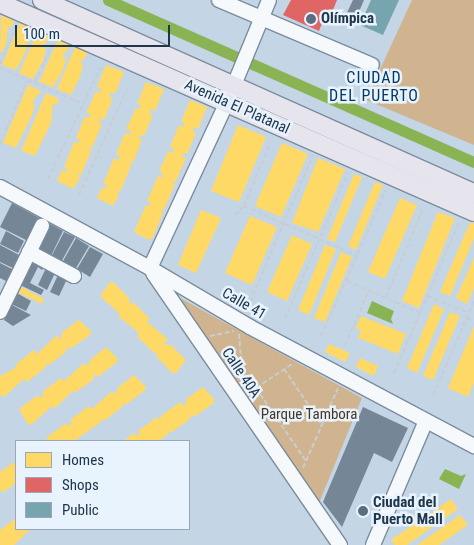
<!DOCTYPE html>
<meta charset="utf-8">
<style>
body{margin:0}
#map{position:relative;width:474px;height:545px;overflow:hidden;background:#c4d5e6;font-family:"Roboto Condensed",sans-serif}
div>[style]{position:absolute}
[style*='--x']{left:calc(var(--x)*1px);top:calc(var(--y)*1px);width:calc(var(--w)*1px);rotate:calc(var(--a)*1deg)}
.green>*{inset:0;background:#d0b490}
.water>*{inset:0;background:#8ab353}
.homes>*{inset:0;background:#ffd966}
.shops>*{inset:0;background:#e06666}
.public>*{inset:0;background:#76a5af}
.canal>*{height:11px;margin:-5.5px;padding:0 5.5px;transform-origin:5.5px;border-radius:5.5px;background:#8ab353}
.building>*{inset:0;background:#758696}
.path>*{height:2px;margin-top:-1px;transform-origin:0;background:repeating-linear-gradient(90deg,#c7cdd2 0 5px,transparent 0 7.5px)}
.roads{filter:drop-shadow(1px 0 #7b8c9d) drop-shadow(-1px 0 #7b8c9d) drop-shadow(0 1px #7b8c9d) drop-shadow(0 -1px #7b8c9d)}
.minor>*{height:14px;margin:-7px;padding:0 7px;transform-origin:7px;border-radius:7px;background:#f6f9fb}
.major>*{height:18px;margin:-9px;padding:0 9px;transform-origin:9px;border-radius:9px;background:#e6e5ee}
.dots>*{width:14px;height:14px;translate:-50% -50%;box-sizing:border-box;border:2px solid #e9f3fe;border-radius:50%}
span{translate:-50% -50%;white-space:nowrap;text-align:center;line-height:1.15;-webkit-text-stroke:5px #e9f3fe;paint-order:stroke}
.poi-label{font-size:15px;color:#20364b;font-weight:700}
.left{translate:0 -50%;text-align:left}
.street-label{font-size:15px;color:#20364b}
.park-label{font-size:15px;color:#473622}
.neighbourhood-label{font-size:16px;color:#003965;letter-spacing:1px}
.legend{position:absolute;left:15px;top:440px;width:175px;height:90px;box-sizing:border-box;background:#e9f3fe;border:1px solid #99a7b6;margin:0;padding:6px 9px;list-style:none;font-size:15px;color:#20364b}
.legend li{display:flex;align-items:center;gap:10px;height:25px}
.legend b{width:25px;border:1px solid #99a7b6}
.scale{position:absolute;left:15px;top:25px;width:155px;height:22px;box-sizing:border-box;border:2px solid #20364b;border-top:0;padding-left:6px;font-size:15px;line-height:18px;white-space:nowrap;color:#20364b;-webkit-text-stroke:4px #e9f3fe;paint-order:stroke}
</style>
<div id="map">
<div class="green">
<div style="clip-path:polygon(412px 0,474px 0,474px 145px,366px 100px)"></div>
<div style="clip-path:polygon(180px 298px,362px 398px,319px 503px,203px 337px)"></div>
</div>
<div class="water">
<div style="clip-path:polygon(372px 301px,394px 311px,391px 319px,393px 324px,367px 313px)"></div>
<div style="clip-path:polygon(445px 469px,461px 476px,466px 474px,459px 489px,439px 479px)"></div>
</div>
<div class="homes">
<div style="clip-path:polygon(1px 15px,14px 21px,11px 28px,8px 26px,6px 45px,0 54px)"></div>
<div style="clip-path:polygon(20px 23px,34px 29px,25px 39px,29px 41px,25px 53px,16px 70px,2px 65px)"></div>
<div style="clip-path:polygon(38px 31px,51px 37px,42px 47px,46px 49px,43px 61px,33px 79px,19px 73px)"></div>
<div style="clip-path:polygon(58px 40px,71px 46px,62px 56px,66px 58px,63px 70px,53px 87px,39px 82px)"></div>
<div style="clip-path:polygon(75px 47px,88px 53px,80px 64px,83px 65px,80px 77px,71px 95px,57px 89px)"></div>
<div style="clip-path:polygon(106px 65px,124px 72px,115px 94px,111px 92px,109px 97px,113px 98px,104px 120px,100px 118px,99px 122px,102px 124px,93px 146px,88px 148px,92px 149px,81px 175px,77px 174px,80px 178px,73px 189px,57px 181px,62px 170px,66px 172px,68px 169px,64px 167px,74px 142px,78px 143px,80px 140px,76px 138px,85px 116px,89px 118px,91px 114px,86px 113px,96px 91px,100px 93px,101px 89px,97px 87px)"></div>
<div style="clip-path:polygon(146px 82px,164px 89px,155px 111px,151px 109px,149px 113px,153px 115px,144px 136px,140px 135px,139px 139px,142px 140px,133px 163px,130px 161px,131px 166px,120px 192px,117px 190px,119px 195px,113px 206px,97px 198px,102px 187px,106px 189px,107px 185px,103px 184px,114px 158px,118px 160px,120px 156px,116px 154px,125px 133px,129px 135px,131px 131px,126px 129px,136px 108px,139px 109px,141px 105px,137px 104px)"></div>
<div style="clip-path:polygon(28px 85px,41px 91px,32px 102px,35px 103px,32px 115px,16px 148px,3px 143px)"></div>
<div style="clip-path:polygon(46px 93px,59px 99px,56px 105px,53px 104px,51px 123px,35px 156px,21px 151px)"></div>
<div style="clip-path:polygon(190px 100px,207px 107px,198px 129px,194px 127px,193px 131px,196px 133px,187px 154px,184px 153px,182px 157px,186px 158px,176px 181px,172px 183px,175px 184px,164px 210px,160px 211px,163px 213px,152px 239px,147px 239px,134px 232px,146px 205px,149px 206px,151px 203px,147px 201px,158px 176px,162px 178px,163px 174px,159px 172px,168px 151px,173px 153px,174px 149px,170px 147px,179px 125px,183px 127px,185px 123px,181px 122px)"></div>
<div style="clip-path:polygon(238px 125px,266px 137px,239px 202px,211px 191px)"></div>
<div style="clip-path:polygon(282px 143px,308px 154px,281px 217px,255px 206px)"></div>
<div style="clip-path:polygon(318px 158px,345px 169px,318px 232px,292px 223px)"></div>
<div style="clip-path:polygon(354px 174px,362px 177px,335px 242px,327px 239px)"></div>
<div style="clip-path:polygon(375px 182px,383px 185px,356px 250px,348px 246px)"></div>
<div style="clip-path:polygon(400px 198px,417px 205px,385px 279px,368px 272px)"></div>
<div style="clip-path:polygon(201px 210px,221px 218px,196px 273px,178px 265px)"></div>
<div style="clip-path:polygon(438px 212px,455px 218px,419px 308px,402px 301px)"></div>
<div style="clip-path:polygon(250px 216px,277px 227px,252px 285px,225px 273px)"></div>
<div style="clip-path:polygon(470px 222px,474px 224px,474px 238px,450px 296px,440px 292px)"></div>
<div style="clip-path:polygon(292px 235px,312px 244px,287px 301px,267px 292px)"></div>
<div style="clip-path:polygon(325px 245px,336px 249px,309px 315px,298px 310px)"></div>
<div style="clip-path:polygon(341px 252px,352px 257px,325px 322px,314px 318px)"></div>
<div style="clip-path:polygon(474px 258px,474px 288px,467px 304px,456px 298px)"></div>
<div style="clip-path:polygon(110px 282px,113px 282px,130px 299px,128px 301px,131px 304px,133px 302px,150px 319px,147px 322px,168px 339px,164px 343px,168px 346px,170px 344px,186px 360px,176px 373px,172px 373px,155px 355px,158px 353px,153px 352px,137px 336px,139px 333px,118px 316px,120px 314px,100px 296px)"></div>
<div style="clip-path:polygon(16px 284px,44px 299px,42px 304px,13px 290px)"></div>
<div style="clip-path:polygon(434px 304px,444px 309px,417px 373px,407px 368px)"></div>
<div style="clip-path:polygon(450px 312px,460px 316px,433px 380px,423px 376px)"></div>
<div style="clip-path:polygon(361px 316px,406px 334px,398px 354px,358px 338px,361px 330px,356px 328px)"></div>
<div style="clip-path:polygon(79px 320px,91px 331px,90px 335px,70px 349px,68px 347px,65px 349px,67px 351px,49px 365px,46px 363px,46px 367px,27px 382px,24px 379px,4px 397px,0 395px,0 376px,17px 367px,15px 365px,34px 350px,37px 354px,57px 335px,59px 339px,63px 336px,61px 333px)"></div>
<div style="clip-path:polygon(474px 326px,474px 382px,468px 397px,448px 388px)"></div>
<div style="clip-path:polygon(329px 344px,350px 353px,345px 362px,325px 352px)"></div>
<div style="clip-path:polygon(106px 347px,118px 359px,117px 362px,98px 377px,96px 374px,93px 376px,94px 379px,76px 392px,73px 391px,54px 409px,52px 406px,31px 425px,27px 423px,19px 409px,38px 395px,40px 398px,44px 395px,42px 392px,61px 378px,64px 381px,84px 363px,86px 366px,90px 363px,89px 361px)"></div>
<div style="clip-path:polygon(360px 358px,378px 366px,374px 376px,356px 367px)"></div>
<div style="clip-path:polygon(134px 375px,146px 387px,145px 390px,126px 405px,124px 402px,122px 407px,104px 421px,101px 419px,101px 422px,74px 441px,47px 441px,47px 437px,66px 423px,68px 426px,72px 423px,70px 420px,89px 406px,92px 409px,112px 391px,114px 394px,118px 391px,116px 389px)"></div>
<div style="clip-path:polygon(203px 387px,214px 399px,214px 403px,194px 417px,192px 414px,190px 419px,172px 432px,167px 431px,169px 434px,158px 441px,123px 441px,134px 433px,136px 436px,140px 433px,138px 431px,157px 417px,160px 420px,161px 416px,180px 402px,183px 406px,187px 403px,185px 400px)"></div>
<div style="clip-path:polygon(13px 463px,16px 463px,16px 483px,4px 492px,0 491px,0 472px)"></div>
<div style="clip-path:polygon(451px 499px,458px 509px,407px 545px,395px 545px,391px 540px)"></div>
<div style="clip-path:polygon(460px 515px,468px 525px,439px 545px,417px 545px)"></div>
<div style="clip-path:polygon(16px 518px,16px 529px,36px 529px,28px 531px,14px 545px,0 545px,0 530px)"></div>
</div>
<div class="shops">
<div style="clip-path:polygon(291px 0,337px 0,327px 25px,322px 23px,319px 31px,283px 15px)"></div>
</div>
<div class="public">
<div style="clip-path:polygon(371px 0,399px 0,383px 35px,360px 25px)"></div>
</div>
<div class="canal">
<div style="--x:108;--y:0;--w:400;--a:23.9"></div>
</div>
<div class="building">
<div style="clip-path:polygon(353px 0,364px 0,355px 21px,345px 17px)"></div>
<div style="clip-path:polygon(12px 203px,43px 220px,30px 242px,0 227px)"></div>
<div style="clip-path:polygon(47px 222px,63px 231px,50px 258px,33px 251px)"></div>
<div style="clip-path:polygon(6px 231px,24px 241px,18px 253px,0 244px)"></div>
<div style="clip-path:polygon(64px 232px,75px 237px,60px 264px,50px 259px)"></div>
<div style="clip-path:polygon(76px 238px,89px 246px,76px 268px,63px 261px)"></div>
<div style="clip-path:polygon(0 245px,21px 256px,15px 269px,0 262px)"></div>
<div style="clip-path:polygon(90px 247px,103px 254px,90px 277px,77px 269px)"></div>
<div style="clip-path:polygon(31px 258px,45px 265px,42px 270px,38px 267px,30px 283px,44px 290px,41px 295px,18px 284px)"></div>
<div style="clip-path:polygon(0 263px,14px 270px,8px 282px,0 278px)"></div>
<div style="clip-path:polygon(47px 266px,56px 271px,47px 290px,38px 285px)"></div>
<div style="clip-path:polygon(58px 275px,67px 279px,59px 296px,50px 292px)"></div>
<div style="clip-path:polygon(15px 292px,31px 301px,26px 311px,9px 303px)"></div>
<div style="clip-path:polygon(12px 305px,31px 315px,13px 326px,4px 320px)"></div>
<div style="clip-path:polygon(363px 407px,408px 428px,392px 462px,374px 453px,342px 527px,323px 502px)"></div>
</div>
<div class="path">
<div style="--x:0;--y:64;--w:43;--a:-66.4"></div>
<div style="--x:0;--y:68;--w:90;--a:23.4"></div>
<div style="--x:35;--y:82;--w:45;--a:-65.1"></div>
<div style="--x:0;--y:145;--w:70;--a:-67.4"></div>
<div style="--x:48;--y:179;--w:123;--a:-64.9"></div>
<div style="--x:79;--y:195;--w:116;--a:-65.6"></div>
<div style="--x:244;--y:206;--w:124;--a:23.7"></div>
<div style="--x:235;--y:215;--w:13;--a:-45"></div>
<div style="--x:244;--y:206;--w:68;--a:-67.6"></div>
<div style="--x:347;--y:281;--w:80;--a:23.7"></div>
<div style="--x:427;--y:296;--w:45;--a:22"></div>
<div style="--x:386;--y:297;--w:93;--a:-67.3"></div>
<div style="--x:250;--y:302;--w:160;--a:-66.8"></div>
<div style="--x:467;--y:318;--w:8;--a:23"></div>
<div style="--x:285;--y:319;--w:159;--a:-66.7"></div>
<div style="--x:239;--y:334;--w:48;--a:85.2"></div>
<div style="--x:210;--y:336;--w:24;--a:-12"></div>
<div style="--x:321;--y:336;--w:160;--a:-66"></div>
<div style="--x:345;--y:346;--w:61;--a:-66.8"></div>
<div style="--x:284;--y:369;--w:68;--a:55.8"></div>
<div style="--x:394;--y:373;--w:163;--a:-66.6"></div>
<div style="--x:256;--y:388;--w:88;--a:55.6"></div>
<div style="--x:250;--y:392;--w:50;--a:-33.7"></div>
<div style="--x:433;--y:395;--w:103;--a:-66.4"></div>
<div style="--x:303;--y:468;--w:87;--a:-66.4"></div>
</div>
<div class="roads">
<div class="minor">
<div style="--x:219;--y:0;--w:166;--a:23"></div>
<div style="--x:0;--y:187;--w:170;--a:28.4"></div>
<div style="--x:150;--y:268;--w:116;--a:30.5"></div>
<div style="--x:250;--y:327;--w:254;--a:28"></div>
<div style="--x:29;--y:252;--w:51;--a:28.1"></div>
<div style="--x:150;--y:268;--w:183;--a:-65.1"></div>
<div style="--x:227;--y:102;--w:110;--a:-67.6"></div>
<div style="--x:153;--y:273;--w:330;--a:55.5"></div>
<div style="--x:0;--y:312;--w:96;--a:-64"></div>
<div style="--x:373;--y:545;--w:135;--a:-66.9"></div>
</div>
<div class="major">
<div style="--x:42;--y:0;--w:473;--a:24.1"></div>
<div style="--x:0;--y:3;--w:518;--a:23.79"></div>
</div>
</div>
<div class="dots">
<div style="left:311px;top:19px;background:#596e81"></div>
<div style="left:363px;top:511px;background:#596e81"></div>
</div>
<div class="poi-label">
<span class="left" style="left:321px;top:19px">Olímpica</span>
<span class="left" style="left:373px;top:511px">Ciudad del<br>Puerto Mall</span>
</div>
<div class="street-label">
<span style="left:237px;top:107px;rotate:24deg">Avenida El Platanal</span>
<span style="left:244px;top:304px;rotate:30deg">Calle 41</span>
<span style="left:241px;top:373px;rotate:56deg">Calle 40A</span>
</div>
<div class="park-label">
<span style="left:309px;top:415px">Parque Tambora</span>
</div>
<div class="neighbourhood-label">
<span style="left:374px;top:87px">CIUDAD<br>DEL PUERTO</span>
</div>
<ul class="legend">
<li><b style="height:14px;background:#ffd966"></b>Homes</li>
<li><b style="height:14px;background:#e06666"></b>Shops</li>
<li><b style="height:14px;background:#76a5af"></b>Public</li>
</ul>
<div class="scale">100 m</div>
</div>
